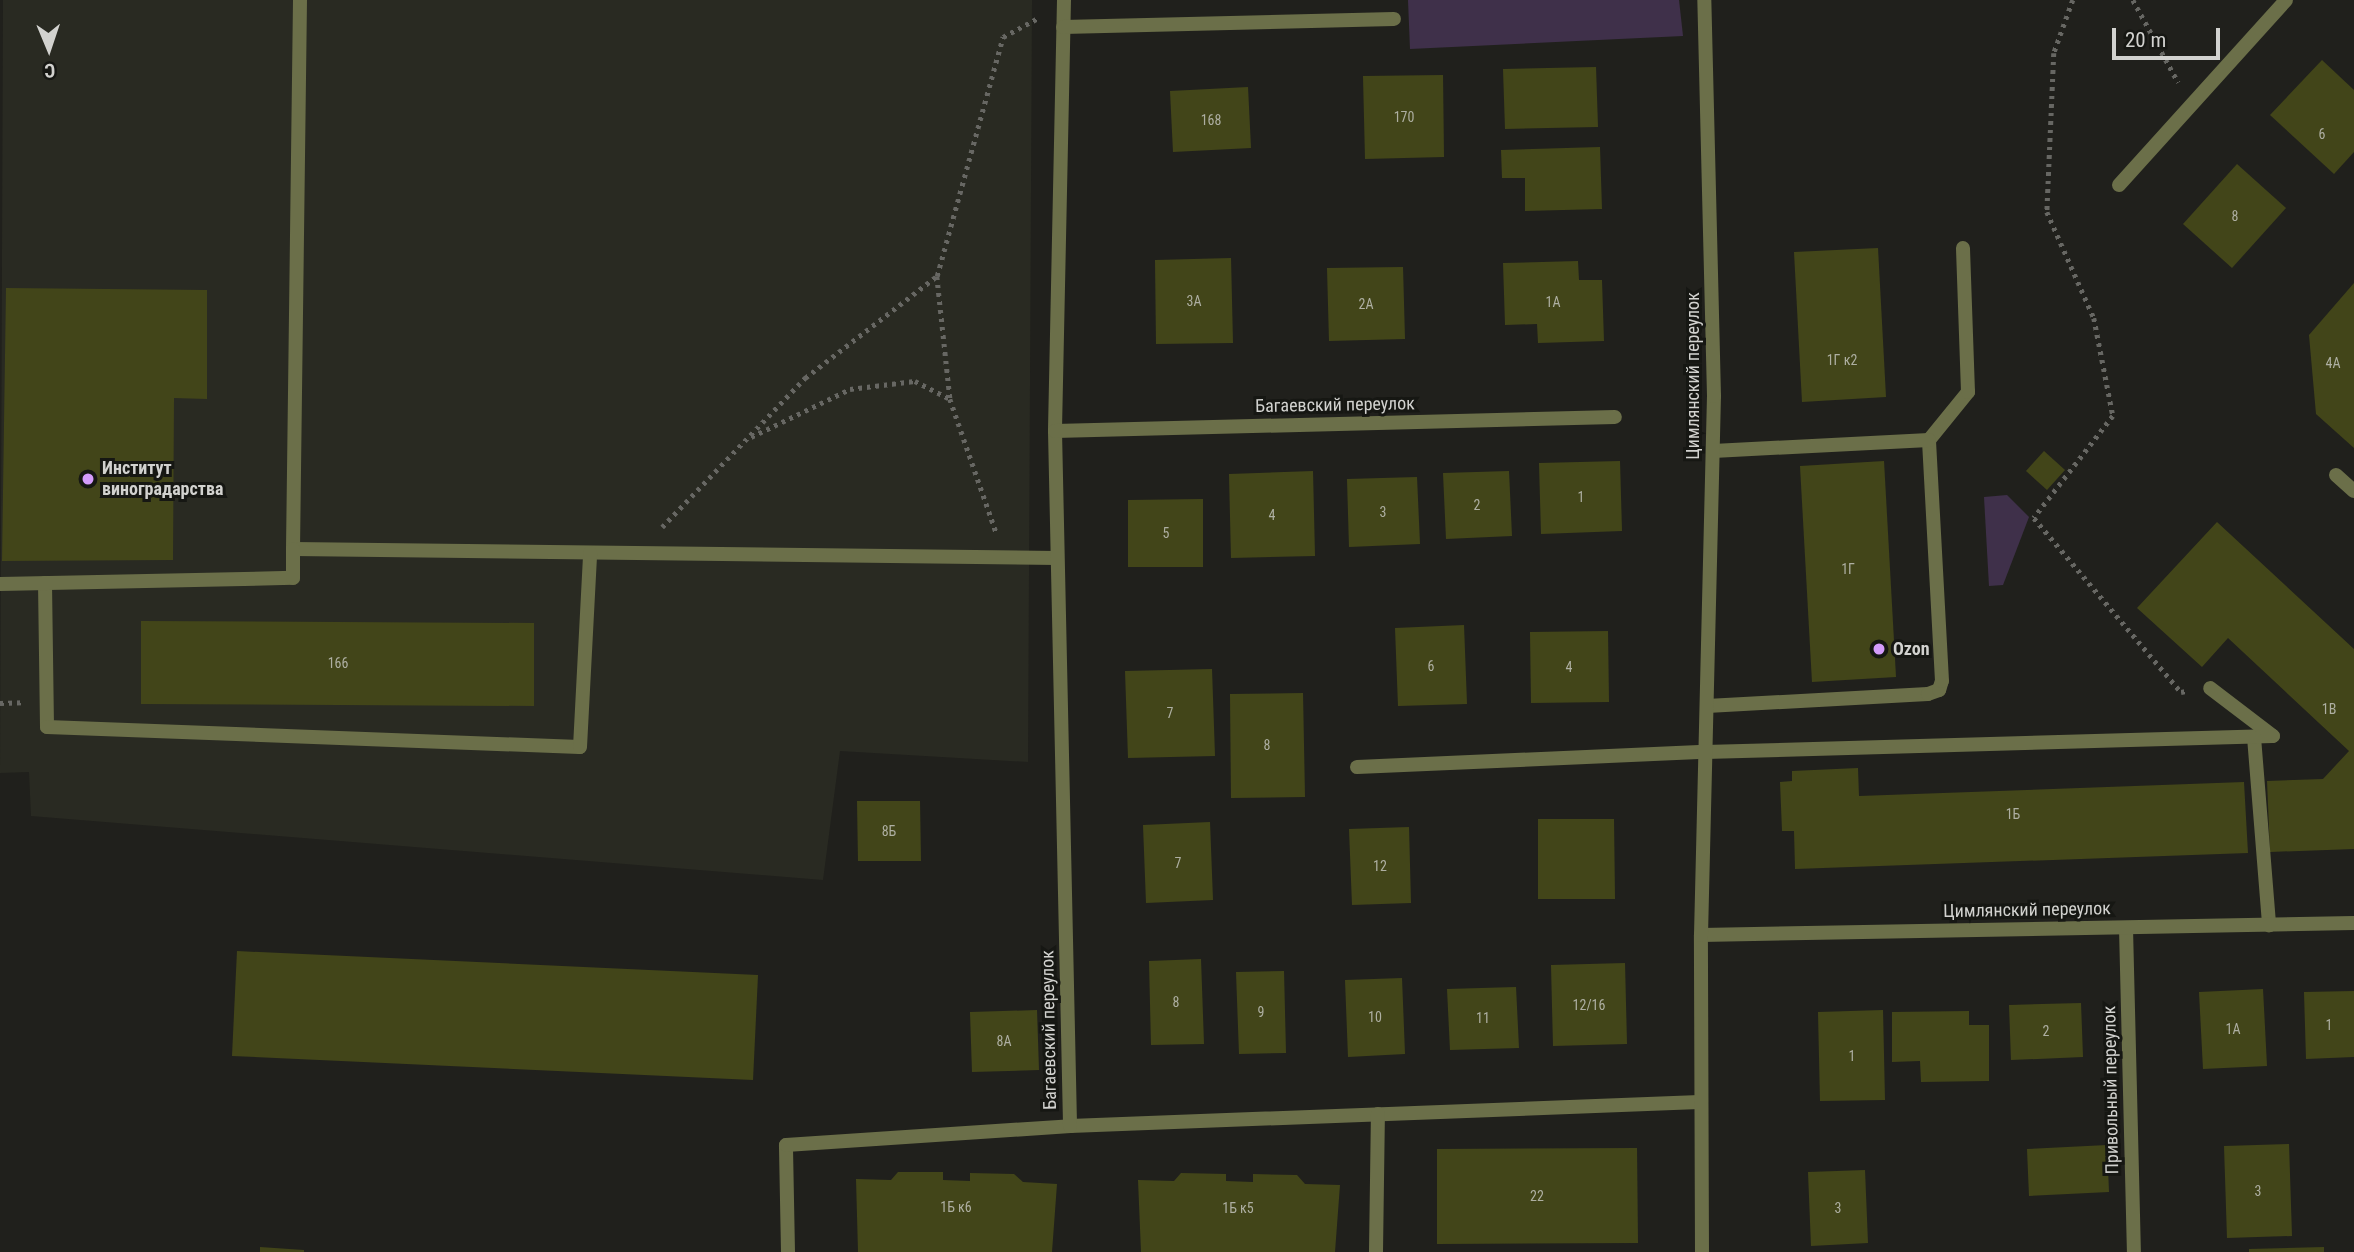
<!DOCTYPE html>
<meta charset="utf-8">
<style>
body{margin:0}
#map{position:relative;width:2354px;height:1252px;overflow:hidden;background:#20201c;font-family:"Roboto Condensed",sans-serif}
div>[style]{position:absolute}
[style*='--x']{left:calc(var(--x)*1px);top:calc(var(--y)*1px);width:calc(var(--w)*1px);rotate:calc(var(--a)*1deg)}
.built>*{inset:0;background:#292a22}
.green>*{inset:0;background:#3f304a}
.building>*{inset:0;background:#424519}
.path>*{height:4.5px;margin-top:-2.25px;transform-origin:0;background:repeating-linear-gradient(90deg,#676763 0 3.5px,transparent 0 8.5px)}
.service>*{height:14px;margin:-7px;padding:0 7px;transform-origin:7px;border-radius:7px;background:#6b6f49}
.minor>*{height:14px;margin:-7px;padding:0 7px;transform-origin:7px;border-radius:7px;background:#6b6f49}
.dots>*{width:19px;height:19px;translate:-50% -50%;box-sizing:border-box;border:4px solid #161713;border-radius:50%}
span{translate:-50% -50%;white-space:nowrap;text-align:center;line-height:1.15;-webkit-text-stroke:6px #161713;paint-order:stroke}
.number-label{font-size:14px;color:#aeafa2}
.number-label span{-webkit-text-stroke-width:0}
.street-label{font-size:18px;color:#d2d2cf}
.poi-label{font-size:18px;color:#d2d2cf;font-weight:700}
.left{translate:0 -50%;text-align:left}
.north{position:absolute;left:14px;top:14px;width:70px;height:70px;-webkit-text-stroke:5px #161713;paint-order:stroke;rotate:178deg;font-size:19px;font-weight:700;line-height:28px;text-align:center;color:#d2d2cf}
.north::after{content:'';display:block;margin:auto;width:24px;height:32px;background:#d2d2cf;clip-path:polygon(50% 0,100% 100%,50% 72%,0 100%)}
.scale{position:absolute;left:2112px;top:28px;width:108px;height:32px;box-sizing:border-box;border:4px solid #d2d2cf;border-top:0;padding-left:9px;font-size:21px;line-height:24px;white-space:nowrap;color:#d2d2cf;-webkit-text-stroke:5px #161713;paint-order:stroke}
</style>
<div id="map">
<div class="built">
<div style="clip-path:polygon(3px 0,1032px 0,1028px 762px,840px 751px,823px 880px,31px 816px,29px 772px,0 773px)"></div>
</div>
<div class="green">
<div style="clip-path:polygon(1408px 0,1679px 0,1683px 36px,1410px 49px)"></div>
<div style="clip-path:polygon(2007px 495px,2029px 517px,2003px 585px,1989px 586px,1984px 497px)"></div>
</div>
<div class="building">
<div style="clip-path:polygon(2322px 60px,2354px 90px,2354px 152px,2334px 174px,2270px 115px)"></div>
<div style="clip-path:polygon(1596px 67px,1598px 127px,1505px 129px,1503px 69px)"></div>
<div style="clip-path:polygon(1443px 75px,1444px 157px,1365px 159px,1363px 76px)"></div>
<div style="clip-path:polygon(1248px 87px,1251px 148px,1173px 152px,1170px 91px)"></div>
<div style="clip-path:polygon(1600px 147px,1602px 209px,1525px 211px,1525px 178px,1502px 178px,1501px 150px)"></div>
<div style="clip-path:polygon(2237px 164px,2286px 208px,2232px 268px,2183px 224px)"></div>
<div style="clip-path:polygon(1878px 248px,1886px 397px,1802px 402px,1794px 252px)"></div>
<div style="clip-path:polygon(1231px 258px,1233px 343px,1156px 344px,1155px 260px)"></div>
<div style="clip-path:polygon(1578px 261px,1579px 280px,1602px 280px,1604px 341px,1538px 343px,1537px 324px,1505px 325px,1503px 263px)"></div>
<div style="clip-path:polygon(1403px 267px,1405px 339px,1329px 341px,1327px 268px)"></div>
<div style="clip-path:polygon(2354px 283px,2354px 448px,2316px 414px,2309px 335px)"></div>
<div style="clip-path:polygon(6px 288px,207px 290px,207px 399px,174px 398px,173px 560px,2px 561px)"></div>
<div style="clip-path:polygon(2044px 451px,2065px 470px,2047px 490px,2026px 471px)"></div>
<div style="clip-path:polygon(1620px 461px,1622px 531px,1541px 534px,1539px 463px)"></div>
<div style="clip-path:polygon(1884px 461px,1896px 677px,1812px 682px,1800px 466px)"></div>
<div style="clip-path:polygon(1313px 471px,1315px 556px,1231px 558px,1229px 474px)"></div>
<div style="clip-path:polygon(1509px 471px,1512px 536px,1446px 539px,1443px 473px)"></div>
<div style="clip-path:polygon(1417px 477px,1420px 544px,1349px 547px,1347px 479px)"></div>
<div style="clip-path:polygon(1203px 499px,1203px 567px,1128px 567px,1128px 500px)"></div>
<div style="clip-path:polygon(2217px 522px,2354px 649px,2354px 849px,2270px 852px,2267px 781px,2323px 779px,2349px 751px,2228px 638px,2202px 667px,2137px 608px)"></div>
<div style="clip-path:polygon(141px 621px,534px 623px,534px 706px,141px 704px)"></div>
<div style="clip-path:polygon(1464px 625px,1467px 704px,1398px 706px,1395px 628px)"></div>
<div style="clip-path:polygon(1608px 631px,1609px 702px,1531px 703px,1530px 632px)"></div>
<div style="clip-path:polygon(1212px 669px,1215px 756px,1128px 758px,1125px 671px)"></div>
<div style="clip-path:polygon(1303px 693px,1305px 797px,1231px 798px,1230px 694px)"></div>
<div style="clip-path:polygon(1858px 768px,1859px 796px,2244px 782px,2248px 853px,1795px 869px,1794px 831px,1782px 831px,1780px 782px,1792px 781px,1792px 771px)"></div>
<div style="clip-path:polygon(857px 801px,920px 801px,921px 861px,858px 861px)"></div>
<div style="clip-path:polygon(1538px 819px,1614px 819px,1615px 899px,1538px 899px)"></div>
<div style="clip-path:polygon(1210px 822px,1213px 900px,1146px 903px,1143px 825px)"></div>
<div style="clip-path:polygon(1409px 827px,1411px 903px,1352px 905px,1349px 829px)"></div>
<div style="clip-path:polygon(237px 951px,758px 975px,753px 1080px,232px 1056px)"></div>
<div style="clip-path:polygon(1201px 959px,1204px 1044px,1151px 1045px,1149px 961px)"></div>
<div style="clip-path:polygon(1625px 963px,1627px 1044px,1553px 1046px,1551px 965px)"></div>
<div style="clip-path:polygon(1284px 971px,1286px 1053px,1239px 1054px,1236px 972px)"></div>
<div style="clip-path:polygon(1402px 978px,1405px 1054px,1348px 1057px,1345px 980px)"></div>
<div style="clip-path:polygon(1516px 987px,1519px 1048px,1450px 1050px,1447px 989px)"></div>
<div style="clip-path:polygon(2263px 989px,2267px 1066px,2203px 1069px,2199px 992px)"></div>
<div style="clip-path:polygon(2354px 991px,2354px 1057px,2306px 1059px,2304px 992px)"></div>
<div style="clip-path:polygon(2081px 1003px,2083px 1057px,2011px 1060px,2009px 1005px)"></div>
<div style="clip-path:polygon(1037px 1010px,1039px 1070px,972px 1072px,970px 1012px)"></div>
<div style="clip-path:polygon(1883px 1010px,1885px 1100px,1820px 1101px,1818px 1012px)"></div>
<div style="clip-path:polygon(1969px 1011px,1969px 1025px,1989px 1025px,1989px 1081px,1921px 1082px,1920px 1061px,1892px 1062px,1892px 1012px)"></div>
<div style="clip-path:polygon(2289px 1144px,2292px 1236px,2227px 1238px,2224px 1146px)"></div>
<div style="clip-path:polygon(2107px 1145px,2109px 1192px,2029px 1196px,2027px 1149px)"></div>
<div style="clip-path:polygon(1637px 1148px,1638px 1243px,1437px 1244px,1437px 1149px)"></div>
<div style="clip-path:polygon(1865px 1170px,1868px 1243px,1811px 1246px,1808px 1172px)"></div>
<div style="clip-path:polygon(898px 1172px,943px 1172px,943px 1180px,970px 1181px,970px 1173px,1014px 1174px,1023px 1182px,1057px 1184px,1052px 1252px,858px 1252px,856px 1179px,891px 1180px)"></div>
<div style="clip-path:polygon(1181px 1173px,1226px 1174px,1226px 1181px,1253px 1182px,1253px 1174px,1297px 1175px,1305px 1184px,1340px 1185px,1335px 1252px,1141px 1252px,1138px 1180px,1174px 1181px)"></div>
<div style="clip-path:polygon(260px 1247px,304px 1250px,304px 1252px,260px 1252px)"></div>
<div style="clip-path:polygon(2324px 1247px,2324px 1252px,2249px 1252px,2249px 1249px)"></div>
</div>
<div class="path">
<div style="--x:2073;--y:0;--w:56;--a:109.7"></div>
<div style="--x:2054;--y:53;--w:159;--a:92.5"></div>
<div style="--x:2047;--y:212;--w:116;--a:66.1"></div>
<div style="--x:2094;--y:318;--w:100;--a:79"></div>
<div style="--x:2113;--y:416;--w:129;--a:127.8"></div>
<div style="--x:2034;--y:518;--w:228;--a:49.8"></div>
<div style="--x:2181;--y:692;--w:5;--a:-11"></div>
<div style="--x:2133;--y:0;--w:94;--a:61.2"></div>
<div style="--x:937;--y:276;--w:123;--a:83.9"></div>
<div style="--x:751;--y:437;--w:110;--a:-25.9"></div>
<div style="--x:850;--y:389;--w:65;--a:-7"></div>
<div style="--x:915;--y:381;--w:39;--a:27"></div>
<div style="--x:950;--y:399;--w:141;--a:70.9"></div>
<div style="--x:662;--y:527;--w:207;--a:-46.2"></div>
<div style="--x:805;--y:378;--w:167;--a:-37.7"></div>
<div style="--x:937;--y:276;--w:248;--a:-74.6"></div>
<div style="--x:1003;--y:37;--w:42;--a:-28.4"></div>
<div style="--x:0;--y:703;--w:24;--a:-2"></div>
</div>
<div class="service">
<div style="--x:300;--y:0;--w:549;--a:90.73"></div>
<div style="--x:293;--y:549;--w:764;--a:0.67"></div>
<div style="--x:1929;--y:440;--w:62;--a:-50.9"></div>
<div style="--x:1968;--y:392;--w:144;--a:-92"></div>
<div style="--x:2336;--y:475;--w:24;--a:42"></div>
<div style="--x:45;--y:583;--w:144;--a:89.2"></div>
<div style="--x:47;--y:727;--w:533;--a:2.15"></div>
<div style="--x:580;--y:747;--w:194;--a:-87"></div>
<div style="--x:0;--y:584;--w:293;--a:-1.2"></div>
<div style="--x:293;--y:578;--w:29;--a:-90"></div>
<div style="--x:1707;--y:706;--w:221;--a:-3.1"></div>
<div style="--x:1928;--y:694;--w:12;--a:-20"></div>
<div style="--x:1939;--y:690;--w:9;--a:-72"></div>
<div style="--x:1942;--y:681;--w:241;--a:-93.1"></div>
<div style="--x:1929;--y:440;--w:216;--a:177.1"></div>
<div style="--x:2254;--y:737;--w:189;--a:85.4"></div>
<div style="--x:1705;--y:752;--w:568;--a:-1.61"></div>
<div style="--x:2273;--y:736;--w:79;--a:-142.7"></div>
<div style="--x:788;--y:1252;--w:107;--a:-91.1"></div>
<div style="--x:786;--y:1145;--w:285;--a:-3.8"></div>
<div style="--x:1070;--y:1126;--w:630;--a:-2.18"></div>
<div style="--x:1376;--y:1252;--w:138;--a:-89.2"></div>
</div>
<div class="minor">
<div style="--x:1064;--y:0;--w:431;--a:91.2"></div>
<div style="--x:1055;--y:431;--w:695;--a:88.76"></div>
<div style="--x:1063;--y:27;--w:331;--a:-1.4"></div>
<div style="--x:2119;--y:185;--w:249;--a:-47.9"></div>
<div style="--x:1055;--y:431;--w:560;--a:-1.43"></div>
<div style="--x:1357;--y:767;--w:348;--a:-2.5"></div>
<div style="--x:2126;--y:928;--w:324;--a:88.6"></div>
<div style="--x:1701;--y:935;--w:653;--a:-1.05"></div>
<div style="--x:1702;--y:1252;--w:317;--a:-90.2"></div>
<div style="--x:1701;--y:935;--w:539;--a:-88.62"></div>
<div style="--x:1714;--y:396;--w:396;--a:-91.4"></div>
</div>
<div class="dots">
<div style="left:88px;top:479px;background:#d49cfb"></div>
<div style="left:1879px;top:649px;background:#d49cfb"></div>
</div>
<div class="number-label">
<span style="left:1404px;top:117px">170</span>
<span style="left:1211px;top:120px">168</span>
<span style="left:2322px;top:134px">6</span>
<span style="left:2235px;top:216px">8</span>
<span style="left:1194px;top:301px">3А</span>
<span style="left:1553px;top:302px">1А</span>
<span style="left:1366px;top:304px">2А</span>
<span style="left:1842px;top:360px">1Г к2</span>
<span style="left:2333px;top:363px">4А</span>
<span style="left:1581px;top:497px">1</span>
<span style="left:1477px;top:505px">2</span>
<span style="left:1383px;top:512px">3</span>
<span style="left:1272px;top:515px">4</span>
<span style="left:1166px;top:533px">5</span>
<span style="left:1848px;top:569px">1Г</span>
<span style="left:338px;top:663px">166</span>
<span style="left:1431px;top:666px">6</span>
<span style="left:1569px;top:667px">4</span>
<span style="left:2329px;top:709px">1В</span>
<span style="left:1170px;top:713px">7</span>
<span style="left:1267px;top:745px">8</span>
<span style="left:2013px;top:814px">1Б</span>
<span style="left:889px;top:831px">8Б</span>
<span style="left:1178px;top:863px">7</span>
<span style="left:1380px;top:866px">12</span>
<span style="left:1176px;top:1002px">8</span>
<span style="left:1589px;top:1005px">12/16</span>
<span style="left:1261px;top:1012px">9</span>
<span style="left:1375px;top:1017px">10</span>
<span style="left:1483px;top:1018px">11</span>
<span style="left:2329px;top:1025px">1</span>
<span style="left:2233px;top:1029px">1А</span>
<span style="left:2046px;top:1031px">2</span>
<span style="left:1004px;top:1041px">8А</span>
<span style="left:1852px;top:1056px">1</span>
<span style="left:2258px;top:1191px">3</span>
<span style="left:1537px;top:1196px">22</span>
<span style="left:956px;top:1207px">1Б к6</span>
<span style="left:1238px;top:1208px">1Б к5</span>
<span style="left:1838px;top:1208px">3</span>
</div>
<div class="street-label">
<span style="left:1693px;top:376px;rotate:-90deg">Цимлянский переулок</span>
<span style="left:1335px;top:405px;rotate:-1deg">Багаевский переулок</span>
<span style="left:2027px;top:910px;rotate:-1deg">Цимлянский переулок</span>
<span style="left:1049px;top:1030px;rotate:-91deg">Багаевский переулок</span>
<span style="left:2111px;top:1090px;rotate:-91deg">Привольный переулок</span>
</div>
<div class="poi-label">
<span class="left" style="left:102px;top:479px">Институт<br>виноградарства</span>
<span class="left" style="left:1893px;top:649px">Ozon</span>
</div>
<div class="north">С</div>
<div class="scale">20 m</div>
</div>
